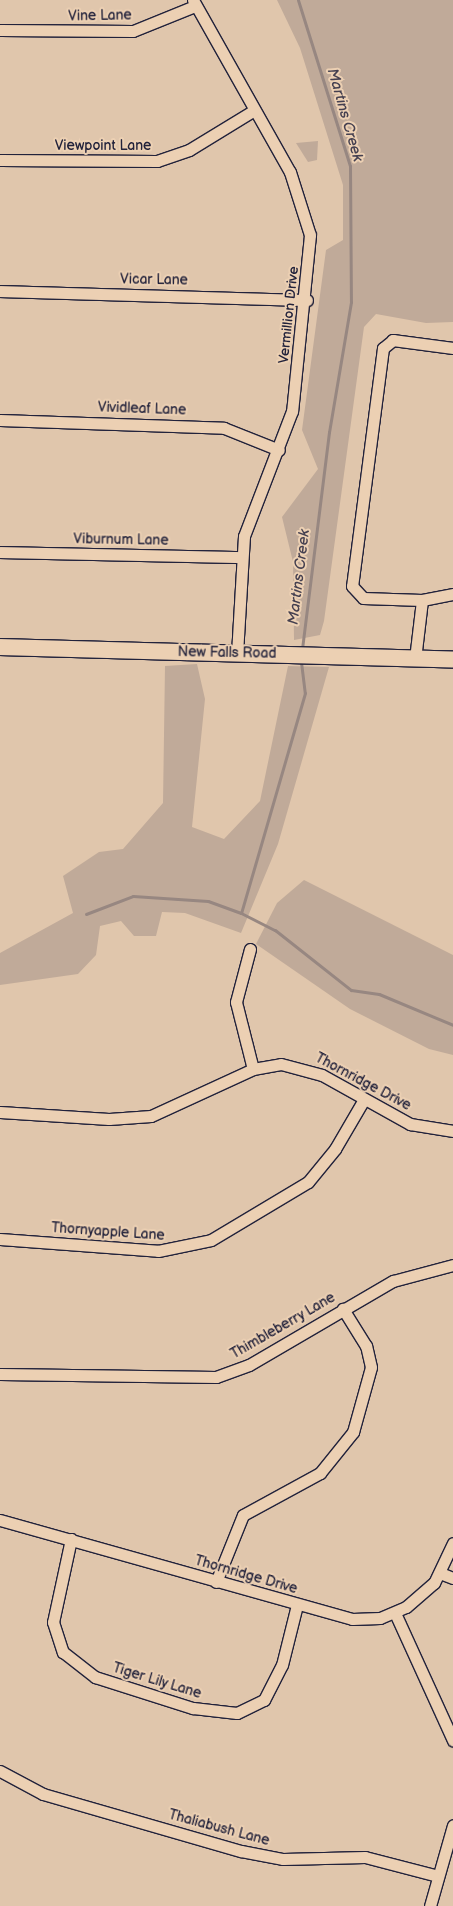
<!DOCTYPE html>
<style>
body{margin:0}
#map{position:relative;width:453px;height:1906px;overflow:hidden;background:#e0c6ac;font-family:"Balsamiq Sans",sans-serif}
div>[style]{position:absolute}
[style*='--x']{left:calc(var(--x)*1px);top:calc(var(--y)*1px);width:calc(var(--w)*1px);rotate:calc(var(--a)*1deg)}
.green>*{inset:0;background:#c0aa99}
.stream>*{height:3px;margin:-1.5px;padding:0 1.5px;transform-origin:1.5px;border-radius:1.5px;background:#978781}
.roads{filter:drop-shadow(1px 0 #22223b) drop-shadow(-1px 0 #22223b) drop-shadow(0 1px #22223b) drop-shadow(0 -1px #22223b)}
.minor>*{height:11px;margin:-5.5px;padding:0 5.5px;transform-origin:5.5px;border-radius:5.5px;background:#ecd0b3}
.secondary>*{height:16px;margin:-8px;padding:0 8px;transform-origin:8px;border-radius:8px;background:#ecd0b3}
span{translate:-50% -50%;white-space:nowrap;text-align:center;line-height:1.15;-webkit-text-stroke:4px #ecd0b3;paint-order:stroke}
.street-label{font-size:14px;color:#22223b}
.water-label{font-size:15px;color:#454050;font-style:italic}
</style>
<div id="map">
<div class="green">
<div style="clip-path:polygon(277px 0,453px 0,453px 322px,426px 323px,376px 314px,364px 327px,324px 621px,320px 635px,294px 640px,293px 562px,282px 517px,318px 469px,302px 430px,326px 250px,343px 240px,343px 185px,300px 48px)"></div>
<div style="clip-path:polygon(318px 141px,317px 160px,308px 162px,296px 143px)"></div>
<div style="clip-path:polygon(197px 664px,205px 699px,192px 827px,224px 839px,260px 801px,288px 666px,329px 667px,278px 844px,241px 933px,185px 913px,162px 912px,156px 936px,134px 936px,121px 921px,100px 926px,96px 955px,78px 974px,0 985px,0 953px,73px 913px,63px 876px,99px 852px,123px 849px,163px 803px,165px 666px)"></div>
<div style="clip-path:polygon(304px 880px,453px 955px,453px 1055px,429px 1049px,350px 1009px,256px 944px,277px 903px)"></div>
</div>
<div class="stream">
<div style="--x:298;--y:0;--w:174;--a:72.6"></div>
<div style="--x:350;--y:166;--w:136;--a:89.6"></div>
<div style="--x:351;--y:302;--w:132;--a:99.6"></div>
<div style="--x:329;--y:432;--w:220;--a:97.1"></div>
<div style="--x:301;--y:662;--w:31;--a:83"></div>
<div style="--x:305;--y:693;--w:229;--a:106.2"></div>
<div style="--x:241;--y:913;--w:38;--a:27"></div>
<div style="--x:275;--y:930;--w:97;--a:38.3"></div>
<div style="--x:351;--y:990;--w:28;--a:8"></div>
<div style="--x:379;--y:994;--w:80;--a:22.7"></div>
<div style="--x:86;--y:914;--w:50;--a:-21"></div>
<div style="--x:133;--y:896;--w:75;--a:3.8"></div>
<div style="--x:208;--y:901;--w:35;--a:20"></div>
</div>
<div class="roads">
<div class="minor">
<div style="--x:193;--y:0;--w:197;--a:60.6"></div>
<div style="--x:290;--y:172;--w:66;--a:72.4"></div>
<div style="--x:310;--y:235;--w:177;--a:95.8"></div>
<div style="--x:292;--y:411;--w:134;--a:111"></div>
<div style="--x:244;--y:536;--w:117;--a:93.4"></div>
<div style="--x:0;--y:30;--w:133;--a:0.4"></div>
<div style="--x:133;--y:31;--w:67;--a:-22"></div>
<div style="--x:0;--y:160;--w:157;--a:0.4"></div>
<div style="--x:157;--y:161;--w:34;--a:-19"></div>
<div style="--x:189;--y:150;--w:75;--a:-31.4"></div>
<div style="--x:0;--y:291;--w:307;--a:1.7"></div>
<div style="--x:453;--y:348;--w:61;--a:-172.4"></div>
<div style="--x:393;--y:340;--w:13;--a:141"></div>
<div style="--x:383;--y:348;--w:240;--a:97.4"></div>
<div style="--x:352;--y:586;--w:16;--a:47"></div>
<div style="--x:363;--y:598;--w:59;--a:1.9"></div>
<div style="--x:422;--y:600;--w:32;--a:-11"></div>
<div style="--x:0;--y:420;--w:224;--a:2"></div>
<div style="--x:224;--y:428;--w:59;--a:21.8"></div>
<div style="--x:0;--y:552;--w:241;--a:1.2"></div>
<div style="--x:415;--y:659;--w:59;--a:-83.2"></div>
<div style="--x:250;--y:949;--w:55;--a:104.8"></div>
<div style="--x:236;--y:1002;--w:69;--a:75.8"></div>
<div style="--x:0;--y:1112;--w:109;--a:3.7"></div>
<div style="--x:109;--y:1119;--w:42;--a:-4.1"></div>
<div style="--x:151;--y:1116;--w:112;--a:-24.7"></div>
<div style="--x:253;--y:1069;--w:28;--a:-10"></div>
<div style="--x:281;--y:1064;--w:42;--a:15"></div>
<div style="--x:322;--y:1075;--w:101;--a:29.1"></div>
<div style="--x:410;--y:1124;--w:44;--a:9.2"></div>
<div style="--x:0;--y:1239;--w:158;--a:4.3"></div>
<div style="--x:158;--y:1251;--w:54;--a:-11.7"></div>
<div style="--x:211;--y:1240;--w:113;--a:-30.9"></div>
<div style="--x:308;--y:1182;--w:43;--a:-50.7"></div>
<div style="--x:335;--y:1149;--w:56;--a:-59.7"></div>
<div style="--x:0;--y:1374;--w:216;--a:0.8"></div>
<div style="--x:216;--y:1377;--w:35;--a:-20"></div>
<div style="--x:249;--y:1365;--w:167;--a:-30.3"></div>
<div style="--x:393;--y:1281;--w:62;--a:-14.9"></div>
<div style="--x:0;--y:1520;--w:366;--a:15.7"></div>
<div style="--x:352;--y:1619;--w:28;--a:-2"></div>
<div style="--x:380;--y:1618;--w:28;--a:-23"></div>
<div style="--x:406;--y:1607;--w:37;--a:-41"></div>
<div style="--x:434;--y:1583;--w:44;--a:-64.6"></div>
<div style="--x:71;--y:1539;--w:85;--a:102.2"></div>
<div style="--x:53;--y:1622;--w:32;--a:72"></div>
<div style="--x:63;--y:1652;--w:41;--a:38"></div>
<div style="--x:95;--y:1677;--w:103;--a:17.6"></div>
<div style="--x:193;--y:1708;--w:44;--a:6.5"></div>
<div style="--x:237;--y:1713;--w:30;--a:-26"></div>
<div style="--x:264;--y:1700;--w:39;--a:-63"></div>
<div style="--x:282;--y:1665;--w:62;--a:-76"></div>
<div style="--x:440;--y:1573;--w:14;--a:21"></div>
<div style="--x:216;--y:1582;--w:72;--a:-68.1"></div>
<div style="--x:243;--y:1515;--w:88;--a:-28.6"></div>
<div style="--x:320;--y:1473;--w:53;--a:-51.2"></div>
<div style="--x:353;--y:1432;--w:67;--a:-74.5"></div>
<div style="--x:371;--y:1367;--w:22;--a:-103"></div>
<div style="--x:366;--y:1346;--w:44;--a:-121.9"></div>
<div style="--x:395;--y:1613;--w:140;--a:65.5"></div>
<div style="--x:0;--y:1771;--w:49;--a:28.1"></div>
<div style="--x:43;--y:1794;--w:206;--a:16.1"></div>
<div style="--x:241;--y:1851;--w:43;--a:10.8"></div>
<div style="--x:283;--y:1859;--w:82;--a:-1.4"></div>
<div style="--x:365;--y:1857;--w:75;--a:14.6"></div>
<div style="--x:430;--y:1906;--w:84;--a:-74.1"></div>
</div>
<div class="secondary">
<div style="--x:0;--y:647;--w:453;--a:1.6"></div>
</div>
</div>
<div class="street-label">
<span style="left:100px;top:16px;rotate:-1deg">Vine Lane</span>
<span style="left:103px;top:146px">Viewpoint Lane</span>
<span style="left:154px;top:280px;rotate:1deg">Vicar Lane</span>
<span style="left:289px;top:315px;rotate:-84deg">Vermillion Drive</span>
<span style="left:142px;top:409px;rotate:2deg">Vividleaf Lane</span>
<span style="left:121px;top:540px;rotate:1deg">Viburnum Lane</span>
<span style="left:227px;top:653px;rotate:1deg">New Falls Road</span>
<span style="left:363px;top:1082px;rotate:28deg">Thornridge Drive</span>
<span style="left:108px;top:1232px;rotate:4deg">Thornyapple Lane</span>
<span style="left:283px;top:1326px;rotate:-30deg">Thimbleberry Lane</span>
<span style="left:246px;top:1575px;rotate:16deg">Thornridge Drive</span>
<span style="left:157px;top:1681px;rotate:17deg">Tiger Lily Lane</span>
<span style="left:219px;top:1828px;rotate:15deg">Thaliabush Lane</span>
</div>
<div class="water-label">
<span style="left:345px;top:115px;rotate:74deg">Martins Creek</span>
<span style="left:299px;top:577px;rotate:-83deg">Martins Creek</span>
</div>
</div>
